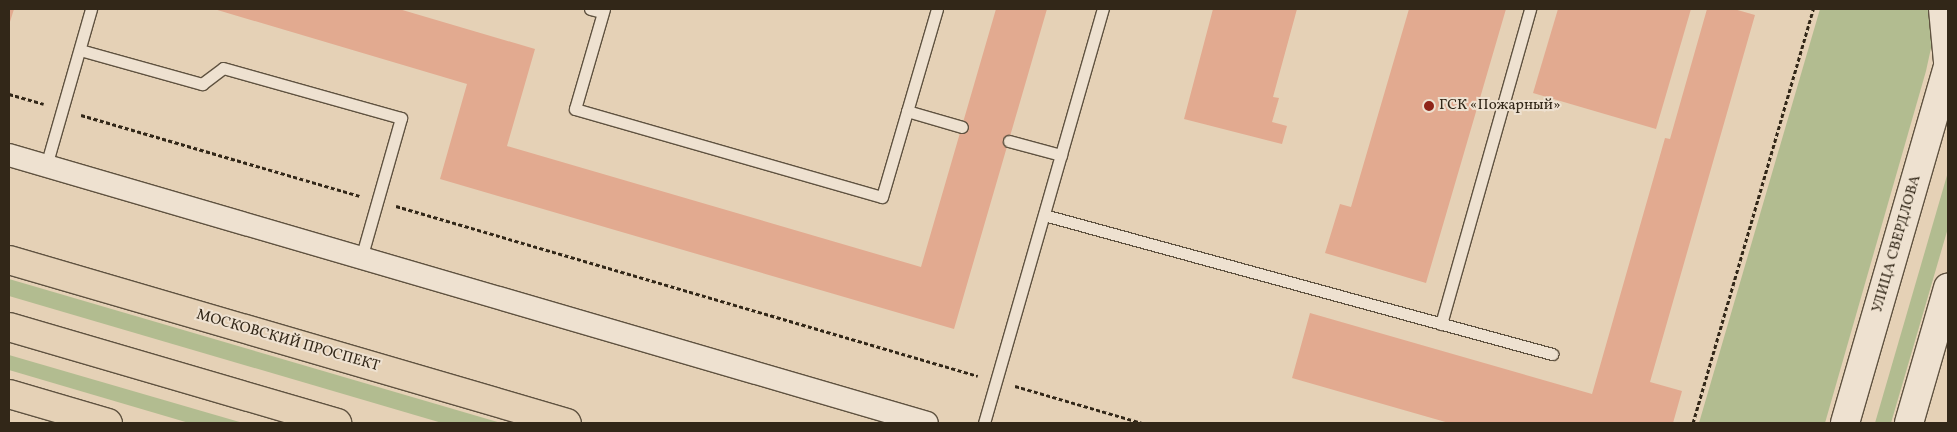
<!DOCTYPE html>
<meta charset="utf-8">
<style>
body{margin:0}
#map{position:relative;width:1957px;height:432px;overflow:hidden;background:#e5d1b6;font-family:Vollkorn,serif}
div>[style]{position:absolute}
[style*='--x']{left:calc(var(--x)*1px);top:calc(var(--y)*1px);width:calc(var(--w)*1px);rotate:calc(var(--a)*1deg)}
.green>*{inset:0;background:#b2bc90}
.building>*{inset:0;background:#e2aa90}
.path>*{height:3px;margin-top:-1.5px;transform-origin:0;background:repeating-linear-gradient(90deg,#322718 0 4px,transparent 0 6.5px)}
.roads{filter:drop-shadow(1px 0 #5f5240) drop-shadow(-1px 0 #5f5240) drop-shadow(0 1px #5f5240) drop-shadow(0 -1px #5f5240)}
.lane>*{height:11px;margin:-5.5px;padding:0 5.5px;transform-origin:5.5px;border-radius:5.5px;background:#eee1d0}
.street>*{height:22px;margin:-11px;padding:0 11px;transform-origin:11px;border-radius:11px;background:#eee1d0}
.secondary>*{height:28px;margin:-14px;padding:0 14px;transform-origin:14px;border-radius:14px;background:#eee1d0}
.primary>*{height:28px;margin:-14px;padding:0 14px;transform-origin:14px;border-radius:14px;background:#e5d1b6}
.dots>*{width:14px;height:14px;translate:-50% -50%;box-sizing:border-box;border:2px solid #eee1d0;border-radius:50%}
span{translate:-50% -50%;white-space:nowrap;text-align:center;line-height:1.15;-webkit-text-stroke:4px #eee1d0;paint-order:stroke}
.poi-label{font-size:15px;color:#322718}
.left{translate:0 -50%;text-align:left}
.street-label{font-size:15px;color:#322718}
.frame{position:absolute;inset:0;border:10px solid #322718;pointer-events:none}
</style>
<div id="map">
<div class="green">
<div style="clip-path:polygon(1820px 9px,1930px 9px,1932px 29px,1931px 48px,1926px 71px,1825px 423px,1699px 423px)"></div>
<div style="clip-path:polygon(1948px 172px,1948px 228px,1891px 423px,1875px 423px)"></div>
<div style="clip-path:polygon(9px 279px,501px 423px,442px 423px,9px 296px)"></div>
<div style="clip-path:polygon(9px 355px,243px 423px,189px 423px,9px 370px)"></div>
</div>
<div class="building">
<div style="clip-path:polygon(9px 9px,14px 9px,9px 25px)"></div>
<div style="clip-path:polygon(214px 9px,399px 9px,535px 49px,507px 146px,921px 267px,996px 9px,1047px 9px,954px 329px,440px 179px,467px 84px)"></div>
<div style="clip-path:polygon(1213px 9px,1297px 9px,1273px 97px,1279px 98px,1272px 122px,1287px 126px,1282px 144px,1184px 119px)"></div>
<div style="clip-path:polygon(1409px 9px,1506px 9px,1426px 283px,1325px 253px,1340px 204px,1351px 207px)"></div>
<div style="clip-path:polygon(1558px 9px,1691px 9px,1656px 129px,1533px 93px)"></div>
<div style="clip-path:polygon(1707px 9px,1734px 9px,1755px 15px,1650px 382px,1682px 391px,1673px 423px,1449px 423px,1292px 378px,1310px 313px,1592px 394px,1665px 138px,1670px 139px)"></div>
</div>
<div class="path">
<div style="--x:9;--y:94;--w:36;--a:16"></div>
<div style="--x:81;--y:115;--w:290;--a:16.2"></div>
<div style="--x:396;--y:206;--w:606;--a:16.28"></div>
<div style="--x:1015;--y:386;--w:132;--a:16.2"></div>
<div style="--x:1693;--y:423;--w:431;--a:-73.8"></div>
</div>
<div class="roads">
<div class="lane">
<div style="--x:590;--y:9;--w:12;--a:14"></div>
<div style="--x:604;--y:9;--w:104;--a:106.2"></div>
<div style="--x:575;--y:109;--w:319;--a:16"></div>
<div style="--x:882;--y:197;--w:196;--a:-73.7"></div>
<div style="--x:80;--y:50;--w:127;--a:15.6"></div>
<div style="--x:202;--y:84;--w:26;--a:-37"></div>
<div style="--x:223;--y:68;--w:185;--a:15.7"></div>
<div style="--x:401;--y:118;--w:146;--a:105.9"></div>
<div style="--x:907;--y:111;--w:57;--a:16.2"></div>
<div style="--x:1009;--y:141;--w:54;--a:15.1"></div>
<div style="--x:46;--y:166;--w:163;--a:-74"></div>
<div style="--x:1044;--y:215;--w:527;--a:15.3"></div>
<div style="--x:1441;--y:324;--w:327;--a:-74.2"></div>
<div style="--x:984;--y:423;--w:431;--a:-74"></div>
</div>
<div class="street">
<div style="--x:1940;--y:9;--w:64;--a:84.6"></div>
<div style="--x:9;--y:155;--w:956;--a:16.27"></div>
</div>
<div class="secondary">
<div style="--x:1845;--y:423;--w:373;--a:-73.9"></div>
<div style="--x:1909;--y:423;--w:141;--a:-73.9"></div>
</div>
<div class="primary">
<div style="--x:9;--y:260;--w:581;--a:16.28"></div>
<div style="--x:9;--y:327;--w:342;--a:16.3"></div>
<div style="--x:9;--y:394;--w:103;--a:16.3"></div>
</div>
</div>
<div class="dots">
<div style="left:1429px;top:106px;background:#8f2418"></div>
</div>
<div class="poi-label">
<span class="left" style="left:1439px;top:106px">ГСК «Пожарный»</span>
</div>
<div class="street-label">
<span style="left:1897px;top:244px;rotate:-74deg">УЛИЦА СВЕРДЛОВА</span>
<span style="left:288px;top:341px;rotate:16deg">МОСКОВСКИЙ ПРОСПЕКТ</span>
</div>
<div class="frame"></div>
</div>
